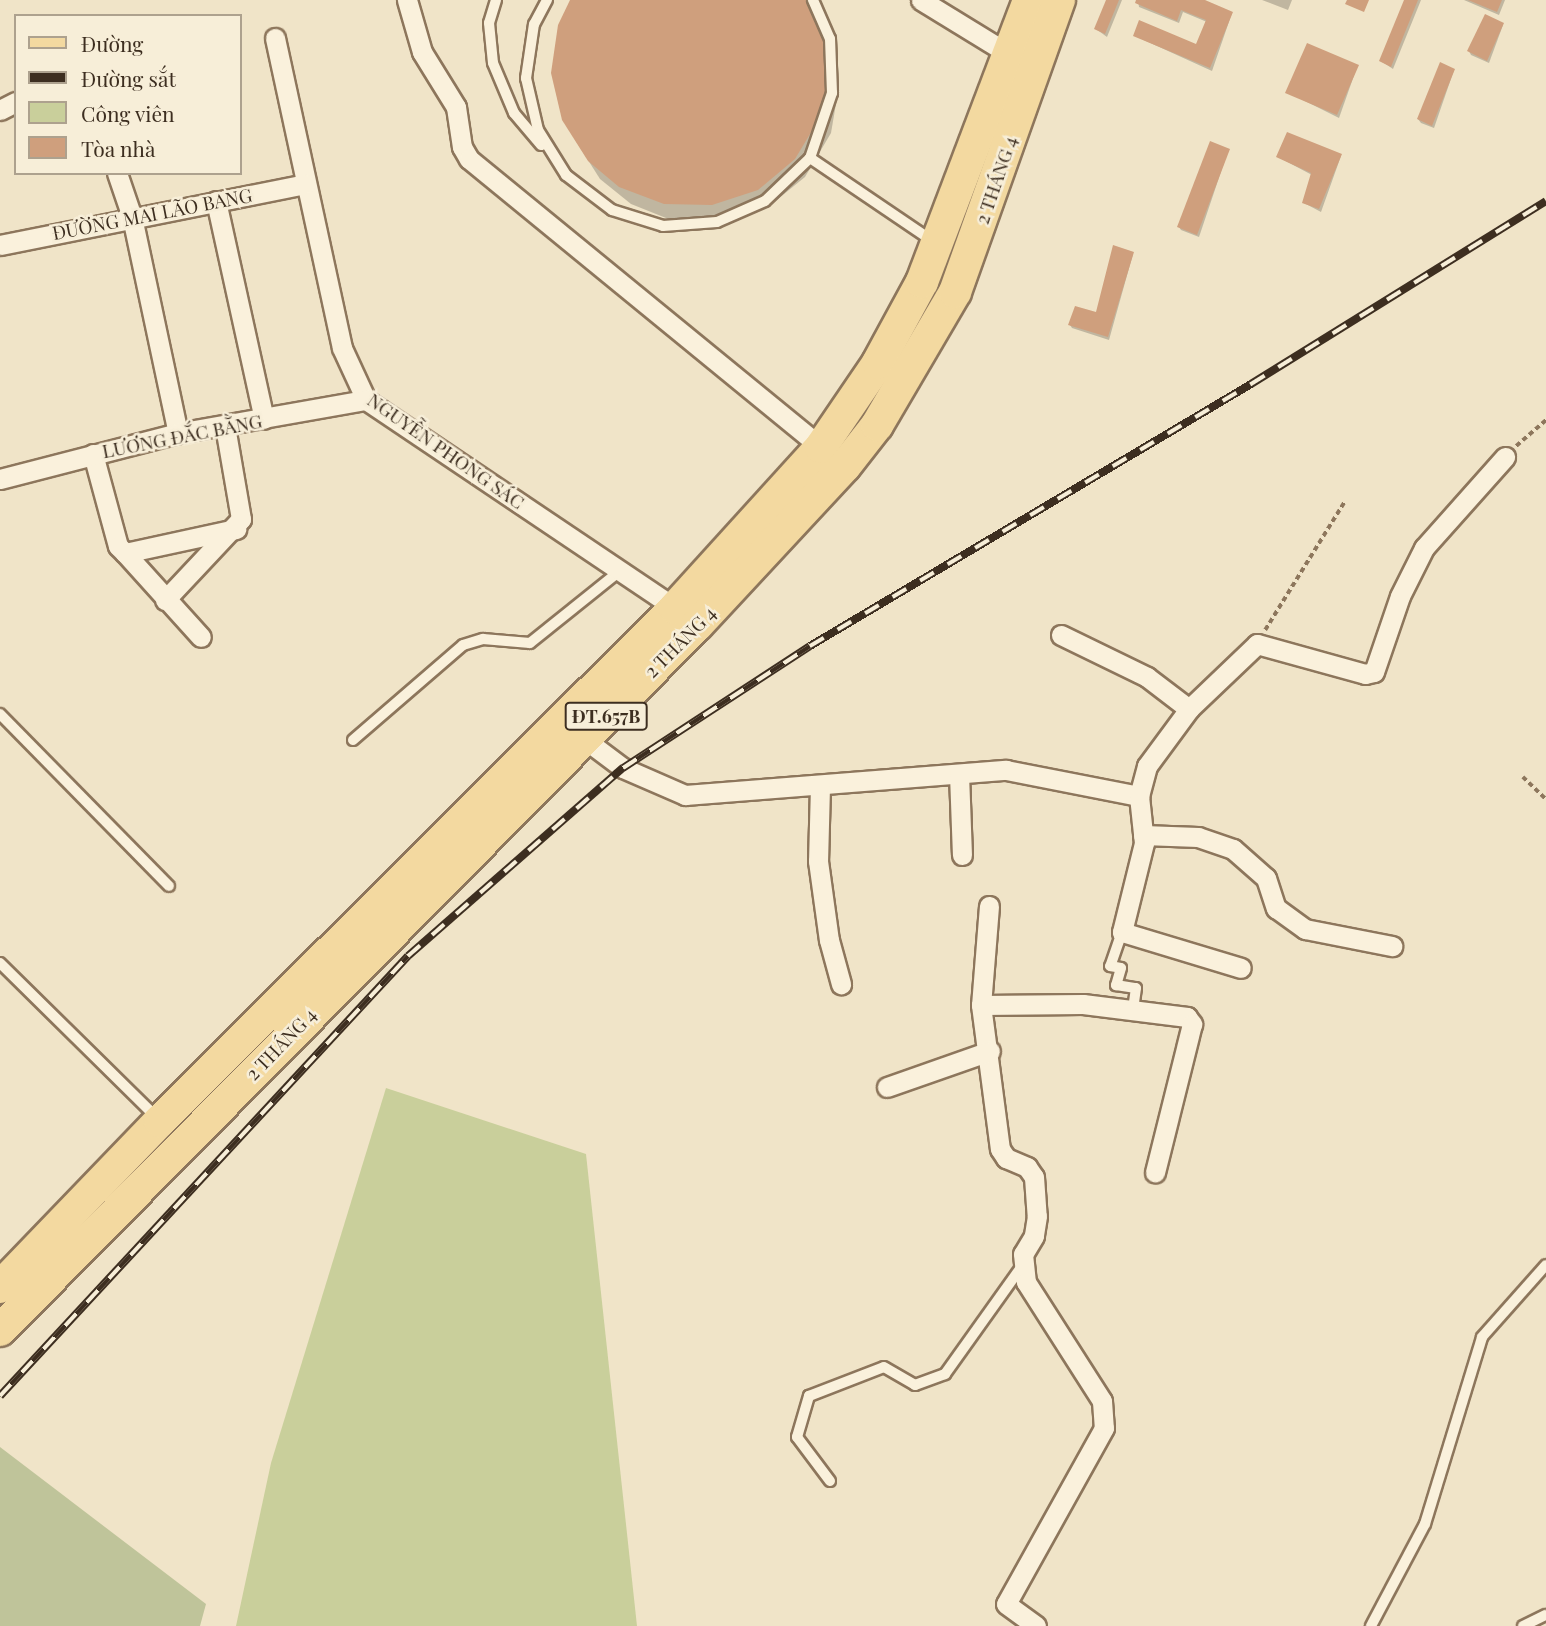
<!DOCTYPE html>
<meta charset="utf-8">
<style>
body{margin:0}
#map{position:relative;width:1546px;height:1626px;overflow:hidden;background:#f0e4c8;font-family:"Playfair Display",serif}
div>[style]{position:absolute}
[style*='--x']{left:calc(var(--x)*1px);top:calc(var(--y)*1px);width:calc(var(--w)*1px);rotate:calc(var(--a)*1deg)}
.green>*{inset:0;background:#c9cf9b}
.cemetery>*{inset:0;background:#bfc49a}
.shadow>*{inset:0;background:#0003}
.building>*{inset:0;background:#cf9f7d}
.path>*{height:3.5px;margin-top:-1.75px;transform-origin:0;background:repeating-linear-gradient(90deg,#8d765c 0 5px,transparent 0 8.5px)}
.roads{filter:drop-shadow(2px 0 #8d765c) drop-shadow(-2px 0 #8d765c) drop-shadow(0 2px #8d765c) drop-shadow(0 -2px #8d765c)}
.service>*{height:10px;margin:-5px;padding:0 5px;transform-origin:5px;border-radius:5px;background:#faf1dc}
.minor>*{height:19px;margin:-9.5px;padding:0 9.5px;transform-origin:9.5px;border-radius:9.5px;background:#faf1dc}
.primary>*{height:32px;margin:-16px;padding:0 16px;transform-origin:16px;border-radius:16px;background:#f3d9a0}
.rail>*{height:8px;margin-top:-4px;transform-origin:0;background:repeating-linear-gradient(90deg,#f7eed8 0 16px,#3d2e20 0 32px);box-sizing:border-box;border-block:2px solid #3d2e20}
span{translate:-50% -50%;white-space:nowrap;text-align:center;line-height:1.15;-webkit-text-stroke:5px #f7eed8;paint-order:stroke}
.shield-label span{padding:2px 5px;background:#f7eed8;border:2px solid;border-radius:5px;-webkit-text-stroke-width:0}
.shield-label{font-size:18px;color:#3d2e20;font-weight:700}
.street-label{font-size:19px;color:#3d2e20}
.legend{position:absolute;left:14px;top:14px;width:228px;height:161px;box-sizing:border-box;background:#f7eed8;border:2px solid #ada18e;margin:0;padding:9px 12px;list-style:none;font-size:21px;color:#3d2e20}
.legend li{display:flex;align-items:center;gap:14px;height:35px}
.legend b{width:35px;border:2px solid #ada18e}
</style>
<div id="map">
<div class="green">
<div style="clip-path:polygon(386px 1088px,586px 1154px,637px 1626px,236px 1626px,271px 1463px)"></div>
</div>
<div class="cemetery">
<div style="clip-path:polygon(0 1447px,206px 1604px,200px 1626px,0 1626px)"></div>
</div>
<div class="shadow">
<div style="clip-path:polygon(572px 0,807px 0,830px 39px,839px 86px,831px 133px,805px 177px,768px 207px,723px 223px,676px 222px,631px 204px,600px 179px,574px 138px)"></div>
<div style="clip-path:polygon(1108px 0,1122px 0,1107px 37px,1096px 29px)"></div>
<div style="clip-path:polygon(1138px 0,1201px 0,1232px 13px,1212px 71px,1135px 36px,1197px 46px,1207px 22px,1183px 12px,1179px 23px,1139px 7px)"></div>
<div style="clip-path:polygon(1262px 0,1292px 0,1288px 10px)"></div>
<div style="clip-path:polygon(1406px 0,1421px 0,1393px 69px,1381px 61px)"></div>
<div style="clip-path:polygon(1464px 0,1505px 0,1499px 15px)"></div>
<div style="clip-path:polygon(1503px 25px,1489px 63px,1471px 55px,1469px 51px)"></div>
<div style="clip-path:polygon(1357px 67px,1339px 118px,1287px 92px)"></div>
<div style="clip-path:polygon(1454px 70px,1434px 128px,1421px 123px,1418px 119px)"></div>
<div style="clip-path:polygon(1228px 151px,1199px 237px,1181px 230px,1179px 227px)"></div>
<div style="clip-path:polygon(1341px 156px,1321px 212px,1304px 203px,1312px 175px,1278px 157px)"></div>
<div style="clip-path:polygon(1133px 254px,1109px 340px,1072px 328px,1070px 325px,1098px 315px)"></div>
</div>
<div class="building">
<div style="clip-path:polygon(570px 0,809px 0,821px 19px,830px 67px,822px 114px,795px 159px,758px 190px,712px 205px,664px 204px,619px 187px,588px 161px,562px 120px,551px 73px,558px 25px)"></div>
<div style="clip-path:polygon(1106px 0,1119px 0,1105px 34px,1094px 29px)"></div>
<div style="clip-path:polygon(1136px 0,1205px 0,1233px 12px,1210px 68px,1133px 36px,1139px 20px,1196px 44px,1206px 20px,1181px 10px,1177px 21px,1135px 3px)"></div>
<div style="clip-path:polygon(1347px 0,1369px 0,1364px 12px,1345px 4px)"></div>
<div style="clip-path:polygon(1404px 0,1418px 0,1391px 67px,1379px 61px)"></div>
<div style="clip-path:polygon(1468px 0,1502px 0,1497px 12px)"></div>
<div style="clip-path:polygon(1485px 14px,1504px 23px,1487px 61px,1467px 51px)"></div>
<div style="clip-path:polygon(1307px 43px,1359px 65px,1337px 115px,1285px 93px)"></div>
<div style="clip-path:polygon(1440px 62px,1455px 69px,1432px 126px,1417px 119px)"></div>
<div style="clip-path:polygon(1287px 132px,1342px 154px,1319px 209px,1302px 203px,1311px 173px,1276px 157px)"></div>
<div style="clip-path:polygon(1210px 141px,1230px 149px,1197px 235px,1177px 227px)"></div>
<div style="clip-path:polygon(1113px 245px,1134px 252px,1108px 337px,1068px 325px,1075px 306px,1096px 312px)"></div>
</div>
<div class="path">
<div style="--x:1516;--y:446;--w:40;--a:-41"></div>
<div style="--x:1265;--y:630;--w:152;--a:-58.2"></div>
<div style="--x:1523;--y:777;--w:32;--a:44"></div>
</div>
<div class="roads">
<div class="service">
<div style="--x:496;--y:0;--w:24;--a:107"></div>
<div style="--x:489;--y:23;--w:40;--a:84.3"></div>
<div style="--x:493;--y:63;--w:54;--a:67.2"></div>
<div style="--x:514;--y:113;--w:42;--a:49.8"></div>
<div style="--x:547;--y:0;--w:27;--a:118"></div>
<div style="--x:534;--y:24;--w:55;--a:98.4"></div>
<div style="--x:526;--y:78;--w:53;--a:77"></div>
<div style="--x:538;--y:130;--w:53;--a:58.1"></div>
<div style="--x:566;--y:175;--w:58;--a:37.3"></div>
<div style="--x:612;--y:210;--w:53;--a:17.4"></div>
<div style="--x:663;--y:226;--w:54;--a:-4.2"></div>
<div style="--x:717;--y:222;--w:52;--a:-23.6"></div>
<div style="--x:765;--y:201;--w:62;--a:-43.7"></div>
<div style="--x:810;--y:158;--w:69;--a:-71.3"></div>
<div style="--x:832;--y:93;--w:54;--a:-92.1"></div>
<div style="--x:830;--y:39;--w:43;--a:-113.6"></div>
<div style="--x:810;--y:158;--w:150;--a:34.1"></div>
<div style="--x:0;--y:714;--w:241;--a:45.5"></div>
<div style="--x:353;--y:740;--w:145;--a:-40.8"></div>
<div style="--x:463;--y:645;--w:21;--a:-17"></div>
<div style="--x:483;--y:639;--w:47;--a:4.9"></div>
<div style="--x:530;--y:643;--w:115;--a:-38.7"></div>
<div style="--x:1122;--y:932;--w:36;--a:109"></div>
<div style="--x:1110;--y:966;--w:11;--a:10"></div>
<div style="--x:1121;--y:968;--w:18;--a:106"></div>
<div style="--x:1116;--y:985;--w:20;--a:9"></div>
<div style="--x:1136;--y:988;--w:22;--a:98"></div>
<div style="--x:0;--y:963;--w:221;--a:44.6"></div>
<div style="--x:830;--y:1481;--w:55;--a:-126.9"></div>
<div style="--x:797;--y:1437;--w:43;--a:-73.7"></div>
<div style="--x:809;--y:1396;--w:80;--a:-21.1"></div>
<div style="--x:884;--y:1367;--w:36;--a:30"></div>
<div style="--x:915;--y:1385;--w:32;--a:-20"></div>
<div style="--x:945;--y:1374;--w:133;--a:-54.5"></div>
<div style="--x:1371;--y:1626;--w:115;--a:-62.1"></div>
<div style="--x:1425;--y:1524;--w:195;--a:-73"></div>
<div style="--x:1482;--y:1337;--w:96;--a:-48.4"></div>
<div style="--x:1523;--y:1626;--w:25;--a:-26"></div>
</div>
<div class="minor">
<div style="--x:407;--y:0;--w:54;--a:73.9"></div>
<div style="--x:422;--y:52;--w:65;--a:58.3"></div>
<div style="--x:456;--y:107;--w:40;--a:81.5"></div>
<div style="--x:462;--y:147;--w:14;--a:60"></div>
<div style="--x:469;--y:159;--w:455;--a:39.3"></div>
<div style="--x:921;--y:0;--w:103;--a:31.5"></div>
<div style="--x:275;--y:38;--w:317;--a:77.8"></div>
<div style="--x:342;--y:348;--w:57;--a:65.2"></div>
<div style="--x:366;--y:400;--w:372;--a:33.9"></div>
<div style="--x:0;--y:110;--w:18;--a:-27"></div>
<div style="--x:117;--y:173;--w:46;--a:71.2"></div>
<div style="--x:132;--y:217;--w:221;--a:78"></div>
<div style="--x:216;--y:201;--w:223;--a:77.6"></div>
<div style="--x:0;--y:245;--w:311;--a:-11.3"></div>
<div style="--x:93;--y:454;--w:95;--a:74.8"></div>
<div style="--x:118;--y:546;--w:10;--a:45"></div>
<div style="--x:125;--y:553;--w:114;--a:-12.2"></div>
<div style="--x:0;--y:479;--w:184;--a:-14.5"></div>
<div style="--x:178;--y:433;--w:191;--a:-10"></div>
<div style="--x:125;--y:553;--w:113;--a:47.9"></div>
<div style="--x:165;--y:600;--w:111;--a:-46.8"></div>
<div style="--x:241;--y:519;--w:94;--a:-99.8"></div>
<div style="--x:1061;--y:635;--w:96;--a:26"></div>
<div style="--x:1147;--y:677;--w:53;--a:37.3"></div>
<div style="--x:583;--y:738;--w:50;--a:36.9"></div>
<div style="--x:623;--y:768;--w:68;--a:23.5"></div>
<div style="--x:685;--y:795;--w:322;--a:-4.5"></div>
<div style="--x:1006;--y:770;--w:136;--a:11.1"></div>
<div style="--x:1139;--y:796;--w:47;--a:83.9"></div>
<div style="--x:1144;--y:843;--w:92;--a:103.9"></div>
<div style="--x:1122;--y:932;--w:124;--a:16.8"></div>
<div style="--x:959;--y:774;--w:81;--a:87.9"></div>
<div style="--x:820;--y:786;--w:75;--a:91.5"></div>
<div style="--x:818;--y:861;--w:80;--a:82.1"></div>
<div style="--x:829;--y:940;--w:46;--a:74.7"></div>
<div style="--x:1139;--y:796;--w:31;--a:-75"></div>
<div style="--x:1147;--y:766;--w:71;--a:-53.6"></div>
<div style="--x:1189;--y:709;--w:94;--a:-43.7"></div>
<div style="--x:1257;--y:644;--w:112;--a:15.5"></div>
<div style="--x:1365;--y:674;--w:9;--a:-13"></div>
<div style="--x:1374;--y:672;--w:80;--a:-71.1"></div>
<div style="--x:1400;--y:596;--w:54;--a:-63.4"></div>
<div style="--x:1424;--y:548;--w:122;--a:-48.3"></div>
<div style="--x:1143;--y:835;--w:55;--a:2.1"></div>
<div style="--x:1198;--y:837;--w:37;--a:19"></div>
<div style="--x:1233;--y:849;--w:44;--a:41.3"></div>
<div style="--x:1266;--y:878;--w:32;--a:72"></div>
<div style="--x:1276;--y:908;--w:36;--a:36"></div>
<div style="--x:1305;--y:929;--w:89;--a:11.1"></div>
<div style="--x:989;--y:906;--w:99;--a:94.6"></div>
<div style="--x:981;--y:1005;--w:145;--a:82.5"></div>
<div style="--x:1000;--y:1149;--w:11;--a:56"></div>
<div style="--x:1006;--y:1158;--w:23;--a:23"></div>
<div style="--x:1027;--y:1167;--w:12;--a:55"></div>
<div style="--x:1034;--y:1177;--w:39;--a:86"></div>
<div style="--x:1037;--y:1216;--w:20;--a:99"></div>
<div style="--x:1034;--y:1236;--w:21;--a:121"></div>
<div style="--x:1023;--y:1254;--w:28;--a:84"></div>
<div style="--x:1026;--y:1282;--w:141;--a:57.4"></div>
<div style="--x:1102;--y:1401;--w:27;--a:86"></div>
<div style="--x:1104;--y:1428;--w:201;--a:119.1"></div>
<div style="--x:1006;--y:1604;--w:37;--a:36"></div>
<div style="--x:981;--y:1005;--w:102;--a:-0.6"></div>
<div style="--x:1083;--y:1004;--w:105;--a:7.1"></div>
<div style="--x:1187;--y:1017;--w:9;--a:54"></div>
<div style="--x:1192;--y:1024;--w:153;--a:104"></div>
<div style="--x:887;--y:1087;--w:109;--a:-19.3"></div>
</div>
<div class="primary">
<div style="--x:0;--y:1287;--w:231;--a:-46.1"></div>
<div style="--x:160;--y:1121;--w:727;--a:-44.89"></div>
<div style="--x:675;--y:608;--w:217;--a:-47.8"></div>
<div style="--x:821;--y:447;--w:102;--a:-55.8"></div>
<div style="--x:878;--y:363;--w:92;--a:-61.5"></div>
<div style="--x:922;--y:282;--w:302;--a:-69.2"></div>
<div style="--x:0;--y:1330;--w:991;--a:-45.33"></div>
<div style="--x:697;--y:625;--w:217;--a:-47.1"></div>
<div style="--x:845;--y:466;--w:52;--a:-52"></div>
<div style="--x:877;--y:425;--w:154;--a:-59.6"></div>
<div style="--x:955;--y:292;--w:310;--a:-70.4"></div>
</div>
</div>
<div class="rail">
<div style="--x:0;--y:1396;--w:600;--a:-47.16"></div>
<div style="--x:408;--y:956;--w:286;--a:-41.2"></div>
<div style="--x:623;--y:768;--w:223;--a:-33.1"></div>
<div style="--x:810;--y:646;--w:513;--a:-30.71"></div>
<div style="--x:1251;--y:384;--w:347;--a:-31.8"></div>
</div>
<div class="shield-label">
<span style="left:606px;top:716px">ĐT.657B</span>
</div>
<div class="street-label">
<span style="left:996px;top:180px;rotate:-71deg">2 THÁNG 4</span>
<span style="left:152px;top:214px;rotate:-11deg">ĐƯỜNG MAI LÃO BANG</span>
<span style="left:182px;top:436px;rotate:-11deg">LƯƠNG ĐẮC BẰNG</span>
<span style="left:446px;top:451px;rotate:35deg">NGUYỄN PHONG SÁC</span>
<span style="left:680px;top:642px;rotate:-45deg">2 THÁNG 4</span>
<span style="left:281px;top:1044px;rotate:-46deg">2 THÁNG 4</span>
</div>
<ul class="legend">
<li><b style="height:9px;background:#f3d9a0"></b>Đường</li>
<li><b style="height:9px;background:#3d2e20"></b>Đường sắt</li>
<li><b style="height:19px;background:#c9cf9b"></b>Công viên</li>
<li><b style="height:19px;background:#cf9f7d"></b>Tòa nhà</li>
</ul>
</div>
